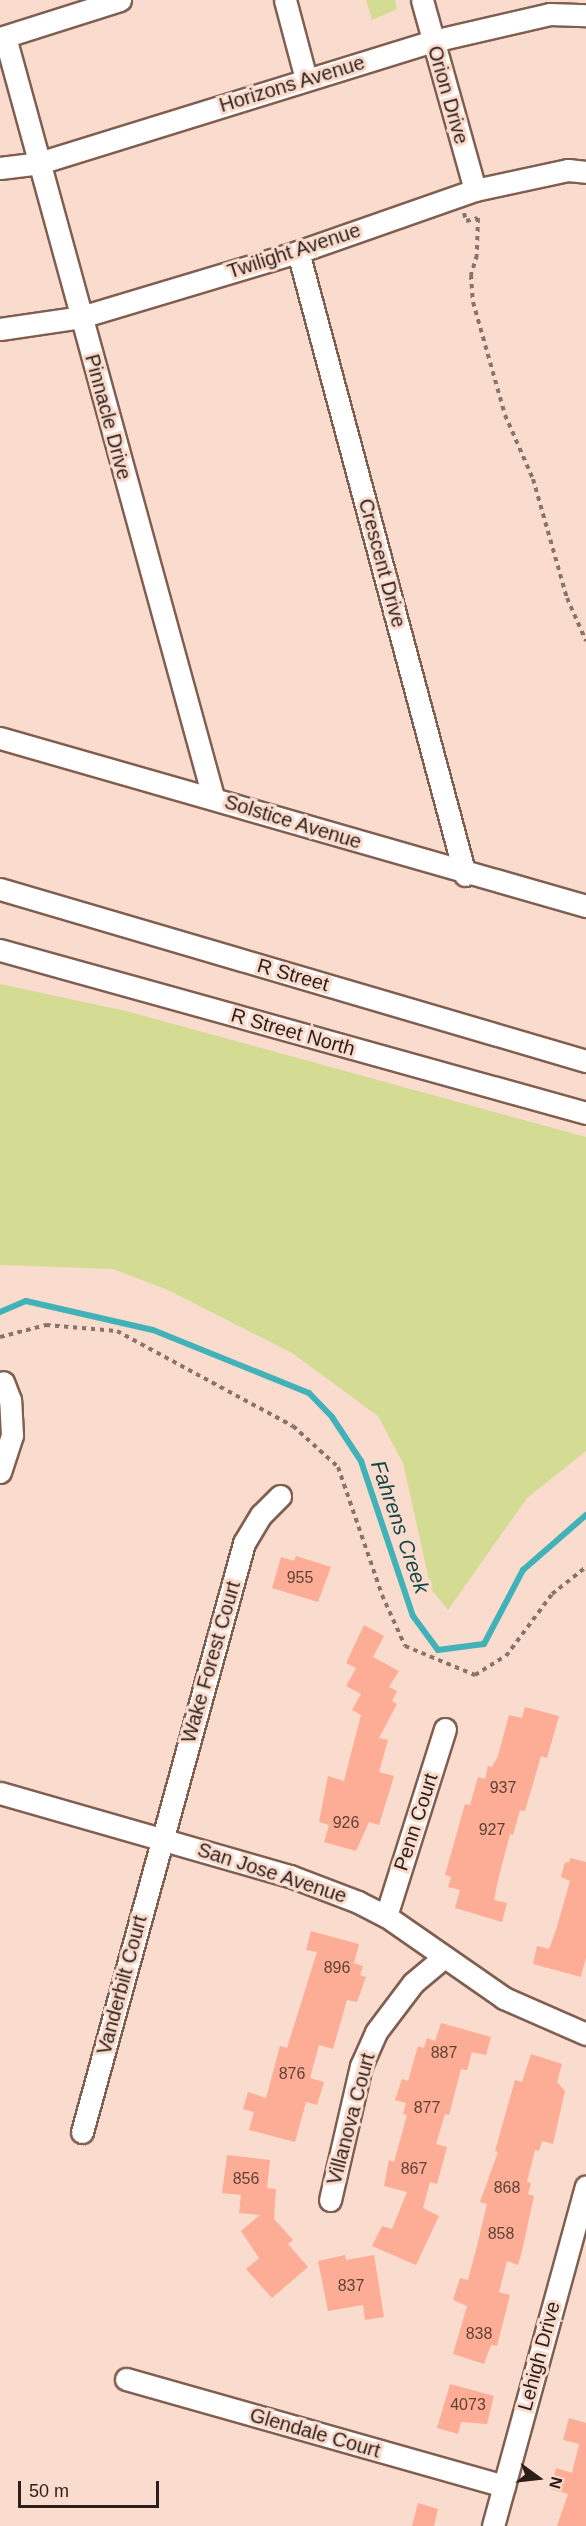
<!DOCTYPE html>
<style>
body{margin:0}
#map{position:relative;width:586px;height:2526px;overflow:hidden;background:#fadcce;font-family:Arial,sans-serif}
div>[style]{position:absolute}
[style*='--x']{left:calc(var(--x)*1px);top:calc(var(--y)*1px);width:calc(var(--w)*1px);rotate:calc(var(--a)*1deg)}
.green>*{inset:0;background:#d4dc93}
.stream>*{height:6px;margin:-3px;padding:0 3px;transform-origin:3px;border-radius:3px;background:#41b2b8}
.building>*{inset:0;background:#fdad95}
.path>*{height:4px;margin-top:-2px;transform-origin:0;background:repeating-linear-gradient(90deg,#89746a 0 4.5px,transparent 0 9px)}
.roads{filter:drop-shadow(2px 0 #805f50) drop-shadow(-2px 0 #805f50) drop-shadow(0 2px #805f50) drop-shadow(0 -2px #805f50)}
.minor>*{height:21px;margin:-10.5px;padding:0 10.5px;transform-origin:10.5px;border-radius:10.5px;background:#fff}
span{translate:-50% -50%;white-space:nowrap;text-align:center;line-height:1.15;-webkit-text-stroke:6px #fadcce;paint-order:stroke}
.number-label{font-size:16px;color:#604237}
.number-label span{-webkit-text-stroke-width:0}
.street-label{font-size:20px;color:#2c1e18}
.water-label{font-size:21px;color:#144649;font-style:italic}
.north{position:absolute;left:508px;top:2448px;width:60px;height:60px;-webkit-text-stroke:4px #fadcce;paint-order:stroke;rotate:105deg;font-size:16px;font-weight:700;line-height:24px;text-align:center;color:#2c1e18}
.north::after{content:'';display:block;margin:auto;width:21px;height:27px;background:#2c1e18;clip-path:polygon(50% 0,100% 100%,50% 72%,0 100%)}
.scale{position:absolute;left:18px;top:2481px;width:141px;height:27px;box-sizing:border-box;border:3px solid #2c1e18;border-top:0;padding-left:8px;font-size:18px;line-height:21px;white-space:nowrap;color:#2c1e18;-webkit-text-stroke:4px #fadcce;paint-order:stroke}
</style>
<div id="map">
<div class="green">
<div style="clip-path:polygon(366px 0,395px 0,397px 9px,372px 20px)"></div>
<div style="clip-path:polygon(0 984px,126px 1011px,586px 1137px,586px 1451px,527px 1498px,448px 1610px,431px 1589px,403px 1463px,378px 1416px,292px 1353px,168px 1290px,113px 1269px,0 1265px)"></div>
</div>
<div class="stream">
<div style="--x:0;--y:1312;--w:28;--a:-23"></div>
<div style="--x:26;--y:1301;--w:130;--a:12.9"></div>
<div style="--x:153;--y:1330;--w:168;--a:22"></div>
<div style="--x:309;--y:1393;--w:33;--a:46"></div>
<div style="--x:332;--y:1417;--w:53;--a:56.6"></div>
<div style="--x:361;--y:1461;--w:163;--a:71.5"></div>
<div style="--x:413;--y:1616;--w:42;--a:53.7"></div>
<div style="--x:438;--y:1650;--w:46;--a:-7.4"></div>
<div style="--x:484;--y:1644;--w:84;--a:-62.2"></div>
<div style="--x:523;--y:1570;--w:84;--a:-41.1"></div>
</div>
<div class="building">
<div style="clip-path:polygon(296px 1556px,331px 1567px,318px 1602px,272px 1588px,281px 1557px,294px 1561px)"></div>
<div style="clip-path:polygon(364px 1625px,384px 1636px,373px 1657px,399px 1671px,389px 1687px,397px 1691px,392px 1701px,397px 1704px,379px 1738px,388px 1740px,379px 1772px,394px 1776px,379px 1825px,369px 1822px,356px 1851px,324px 1842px,329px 1825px,319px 1822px,328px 1776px,344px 1781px,361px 1715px,352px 1710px,361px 1694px,346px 1686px,356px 1668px,346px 1663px)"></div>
<div style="clip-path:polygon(525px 1707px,559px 1716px,547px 1758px,541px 1756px,525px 1811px,520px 1810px,513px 1835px,510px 1834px,498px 1880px,494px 1900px,507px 1903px,502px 1922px,455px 1908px,460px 1890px,448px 1887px,451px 1877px,445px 1875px,465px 1804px,470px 1805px,478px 1777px,485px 1779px,488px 1766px,492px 1767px,498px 1756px,509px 1715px,522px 1718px)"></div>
<div style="clip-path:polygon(570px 1858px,586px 1862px,586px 1957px,581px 1977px,533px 1964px,537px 1946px,549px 1949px,556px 1930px,570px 1881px,561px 1877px,565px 1862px,569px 1863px)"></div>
<div style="clip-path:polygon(311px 1931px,359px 1944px,354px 1963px,363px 1966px,360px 1975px,366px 1977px,357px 2002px,347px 2000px,333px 2049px,319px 2045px,310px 2078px,324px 2082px,317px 2105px,306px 2102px,295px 2142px,249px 2130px,254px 2112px,243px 2109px,248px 2092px,266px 2098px,280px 2046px,287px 2048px,317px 1952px,306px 1950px)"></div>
<div style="clip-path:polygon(441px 2023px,491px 2037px,486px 2055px,472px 2052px,467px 2070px,461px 2069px,449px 2115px,445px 2114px,436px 2144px,447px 2147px,437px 2184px,430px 2182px,423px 2208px,439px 2216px,416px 2265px,372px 2246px,382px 2226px,392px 2229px,407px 2192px,384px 2186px,389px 2160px,394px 2162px,407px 2115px,403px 2114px,406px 2103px,395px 2100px,402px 2079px,408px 2081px,418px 2046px,424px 2048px,427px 2038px,435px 2041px)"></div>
<div style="clip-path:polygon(531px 2054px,562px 2064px,557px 2082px,565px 2091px,553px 2144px,542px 2141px,539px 2151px,535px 2150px,527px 2182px,531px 2183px,528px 2194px,534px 2196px,522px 2251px,518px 2265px,507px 2261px,499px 2292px,510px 2295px,497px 2346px,491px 2345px,484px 2364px,453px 2354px,467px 2306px,453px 2300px,460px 2278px,468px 2280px,477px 2246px,487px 2204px,480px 2202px,498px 2152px,495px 2151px,515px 2080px,522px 2082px)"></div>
<div style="clip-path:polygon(227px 2155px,270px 2160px,267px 2188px,276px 2189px,274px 2219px,293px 2240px,288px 2244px,308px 2267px,272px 2298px,246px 2269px,259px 2258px,241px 2231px,260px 2215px,239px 2213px,241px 2195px,222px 2193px)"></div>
<div style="clip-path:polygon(345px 2255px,346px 2260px,374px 2255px,384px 2317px,365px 2320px,363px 2305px,328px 2311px,318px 2261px)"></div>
<div style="clip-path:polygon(450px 2384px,494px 2396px,487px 2424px,461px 2422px,458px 2434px,437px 2428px)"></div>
<div style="clip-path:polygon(569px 2418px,586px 2423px,586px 2526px,557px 2526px,568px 2494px,551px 2489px,556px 2468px,572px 2473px,579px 2444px,563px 2440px)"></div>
<div style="clip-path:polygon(418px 2503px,438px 2509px,434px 2526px,412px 2526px)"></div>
</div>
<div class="path">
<div style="--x:464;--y:213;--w:8;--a:76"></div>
<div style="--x:466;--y:221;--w:12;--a:-14"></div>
<div style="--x:478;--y:218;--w:37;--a:92"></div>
<div style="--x:477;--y:255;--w:21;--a:107"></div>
<div style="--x:471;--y:275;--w:27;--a:86"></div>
<div style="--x:473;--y:302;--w:117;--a:74.2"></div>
<div style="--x:505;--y:415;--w:70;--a:66.4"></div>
<div style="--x:533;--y:479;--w:124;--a:74.1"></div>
<div style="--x:567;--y:598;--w:47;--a:66.2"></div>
<div style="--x:0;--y:1337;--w:48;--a:-14.6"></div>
<div style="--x:46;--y:1325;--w:71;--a:4.8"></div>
<div style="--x:117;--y:1331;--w:200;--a:28.4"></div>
<div style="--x:293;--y:1426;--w:61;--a:42.3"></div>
<div style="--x:338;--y:1467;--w:135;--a:71"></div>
<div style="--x:382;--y:1595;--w:56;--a:65.7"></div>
<div style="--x:405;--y:1646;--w:76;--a:22.5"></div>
<div style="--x:475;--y:1675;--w:36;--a:-32"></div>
<div style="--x:506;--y:1656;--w:77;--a:-53.4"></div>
<div style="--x:552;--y:1594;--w:43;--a:-38.5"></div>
</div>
<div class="roads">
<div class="minor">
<div style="--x:285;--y:0;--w:82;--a:75.1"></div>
<div style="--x:422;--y:0;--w:197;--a:74.4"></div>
<div style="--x:5;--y:37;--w:788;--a:74.69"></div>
<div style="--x:0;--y:38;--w:126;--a:-17.6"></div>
<div style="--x:0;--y:168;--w:39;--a:-7"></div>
<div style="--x:39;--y:163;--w:412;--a:-17.2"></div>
<div style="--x:433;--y:41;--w:120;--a:-13"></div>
<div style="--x:550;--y:14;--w:36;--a:2"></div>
<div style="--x:298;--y:252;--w:645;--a:74.99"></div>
<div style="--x:0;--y:329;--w:82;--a:-8.4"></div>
<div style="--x:81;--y:317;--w:227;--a:-16.7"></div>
<div style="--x:298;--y:252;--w:188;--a:-19.3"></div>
<div style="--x:475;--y:190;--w:95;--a:-12.1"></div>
<div style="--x:568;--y:170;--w:18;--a:6"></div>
<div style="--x:0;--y:738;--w:610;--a:16"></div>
<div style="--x:0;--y:889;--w:611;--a:16.36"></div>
<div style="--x:0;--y:950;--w:608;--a:15.54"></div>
<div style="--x:0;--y:1472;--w:39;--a:-72"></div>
<div style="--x:12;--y:1435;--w:35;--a:-93"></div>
<div style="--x:10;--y:1400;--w:19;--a:-111"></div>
<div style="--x:0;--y:1793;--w:302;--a:16"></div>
<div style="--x:290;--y:1876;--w:73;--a:20.9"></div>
<div style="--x:358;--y:1902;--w:31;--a:27"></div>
<div style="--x:386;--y:1916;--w:144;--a:34.8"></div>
<div style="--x:504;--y:1998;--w:90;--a:23.7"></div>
<div style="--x:386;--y:1916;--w:196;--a:-72.5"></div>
<div style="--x:82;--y:2132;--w:611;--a:-74.62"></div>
<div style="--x:244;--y:1543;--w:33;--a:-59"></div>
<div style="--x:261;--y:1515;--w:27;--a:-45"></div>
<div style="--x:330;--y:2200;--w:138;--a:-77"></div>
<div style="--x:361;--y:2066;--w:37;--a:-66"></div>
<div style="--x:376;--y:2032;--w:61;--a:-52.9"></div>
<div style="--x:413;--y:1983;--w:39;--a:-40"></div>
<div style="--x:126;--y:2379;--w:393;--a:15.8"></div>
<div style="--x:493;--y:2526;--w:352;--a:-74.7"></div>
</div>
</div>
<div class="number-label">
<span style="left:300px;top:1578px">955</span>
<span style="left:503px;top:1788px">937</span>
<span style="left:346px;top:1823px">926</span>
<span style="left:492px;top:1830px">927</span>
<span style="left:337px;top:1968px">896</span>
<span style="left:444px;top:2053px">887</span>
<span style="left:292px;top:2074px">876</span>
<span style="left:427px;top:2108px">877</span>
<span style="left:414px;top:2169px">867</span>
<span style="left:246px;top:2179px">856</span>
<span style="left:507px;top:2188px">868</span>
<span style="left:501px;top:2234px">858</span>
<span style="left:351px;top:2286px">837</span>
<span style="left:479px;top:2334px">838</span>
<span style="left:468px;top:2405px">4073</span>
</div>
<div class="street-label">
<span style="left:292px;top:84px;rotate:-17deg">Horizons Avenue</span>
<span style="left:448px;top:95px;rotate:74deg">Orion Drive</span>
<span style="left:294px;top:251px;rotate:-18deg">Twilight Avenue</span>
<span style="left:108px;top:417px;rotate:75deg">Pinnacle Drive</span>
<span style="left:382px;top:563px;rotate:75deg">Crescent Drive</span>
<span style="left:293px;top:822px;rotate:17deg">Solstice Avenue</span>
<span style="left:293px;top:975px;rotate:16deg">R Street</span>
<span style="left:293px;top:1032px;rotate:16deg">R Street North</span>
<span style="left:211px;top:1662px;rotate:-74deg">Wake Forest Court</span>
<span style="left:416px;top:1822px;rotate:-72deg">Penn Court</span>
<span style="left:272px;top:1873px;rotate:18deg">San Jose Avenue</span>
<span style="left:122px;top:1985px;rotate:-75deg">Vanderbilt Court</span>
<span style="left:351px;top:2119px;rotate:-75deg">Villanova Court</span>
<span style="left:539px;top:2356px;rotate:-75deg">Lehigh Drive</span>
<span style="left:315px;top:2433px;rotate:16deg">Glendale Court</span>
</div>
<div class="water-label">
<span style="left:400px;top:1527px;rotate:71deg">Fahrens Creek</span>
</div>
<div class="north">N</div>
<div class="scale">50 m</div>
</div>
